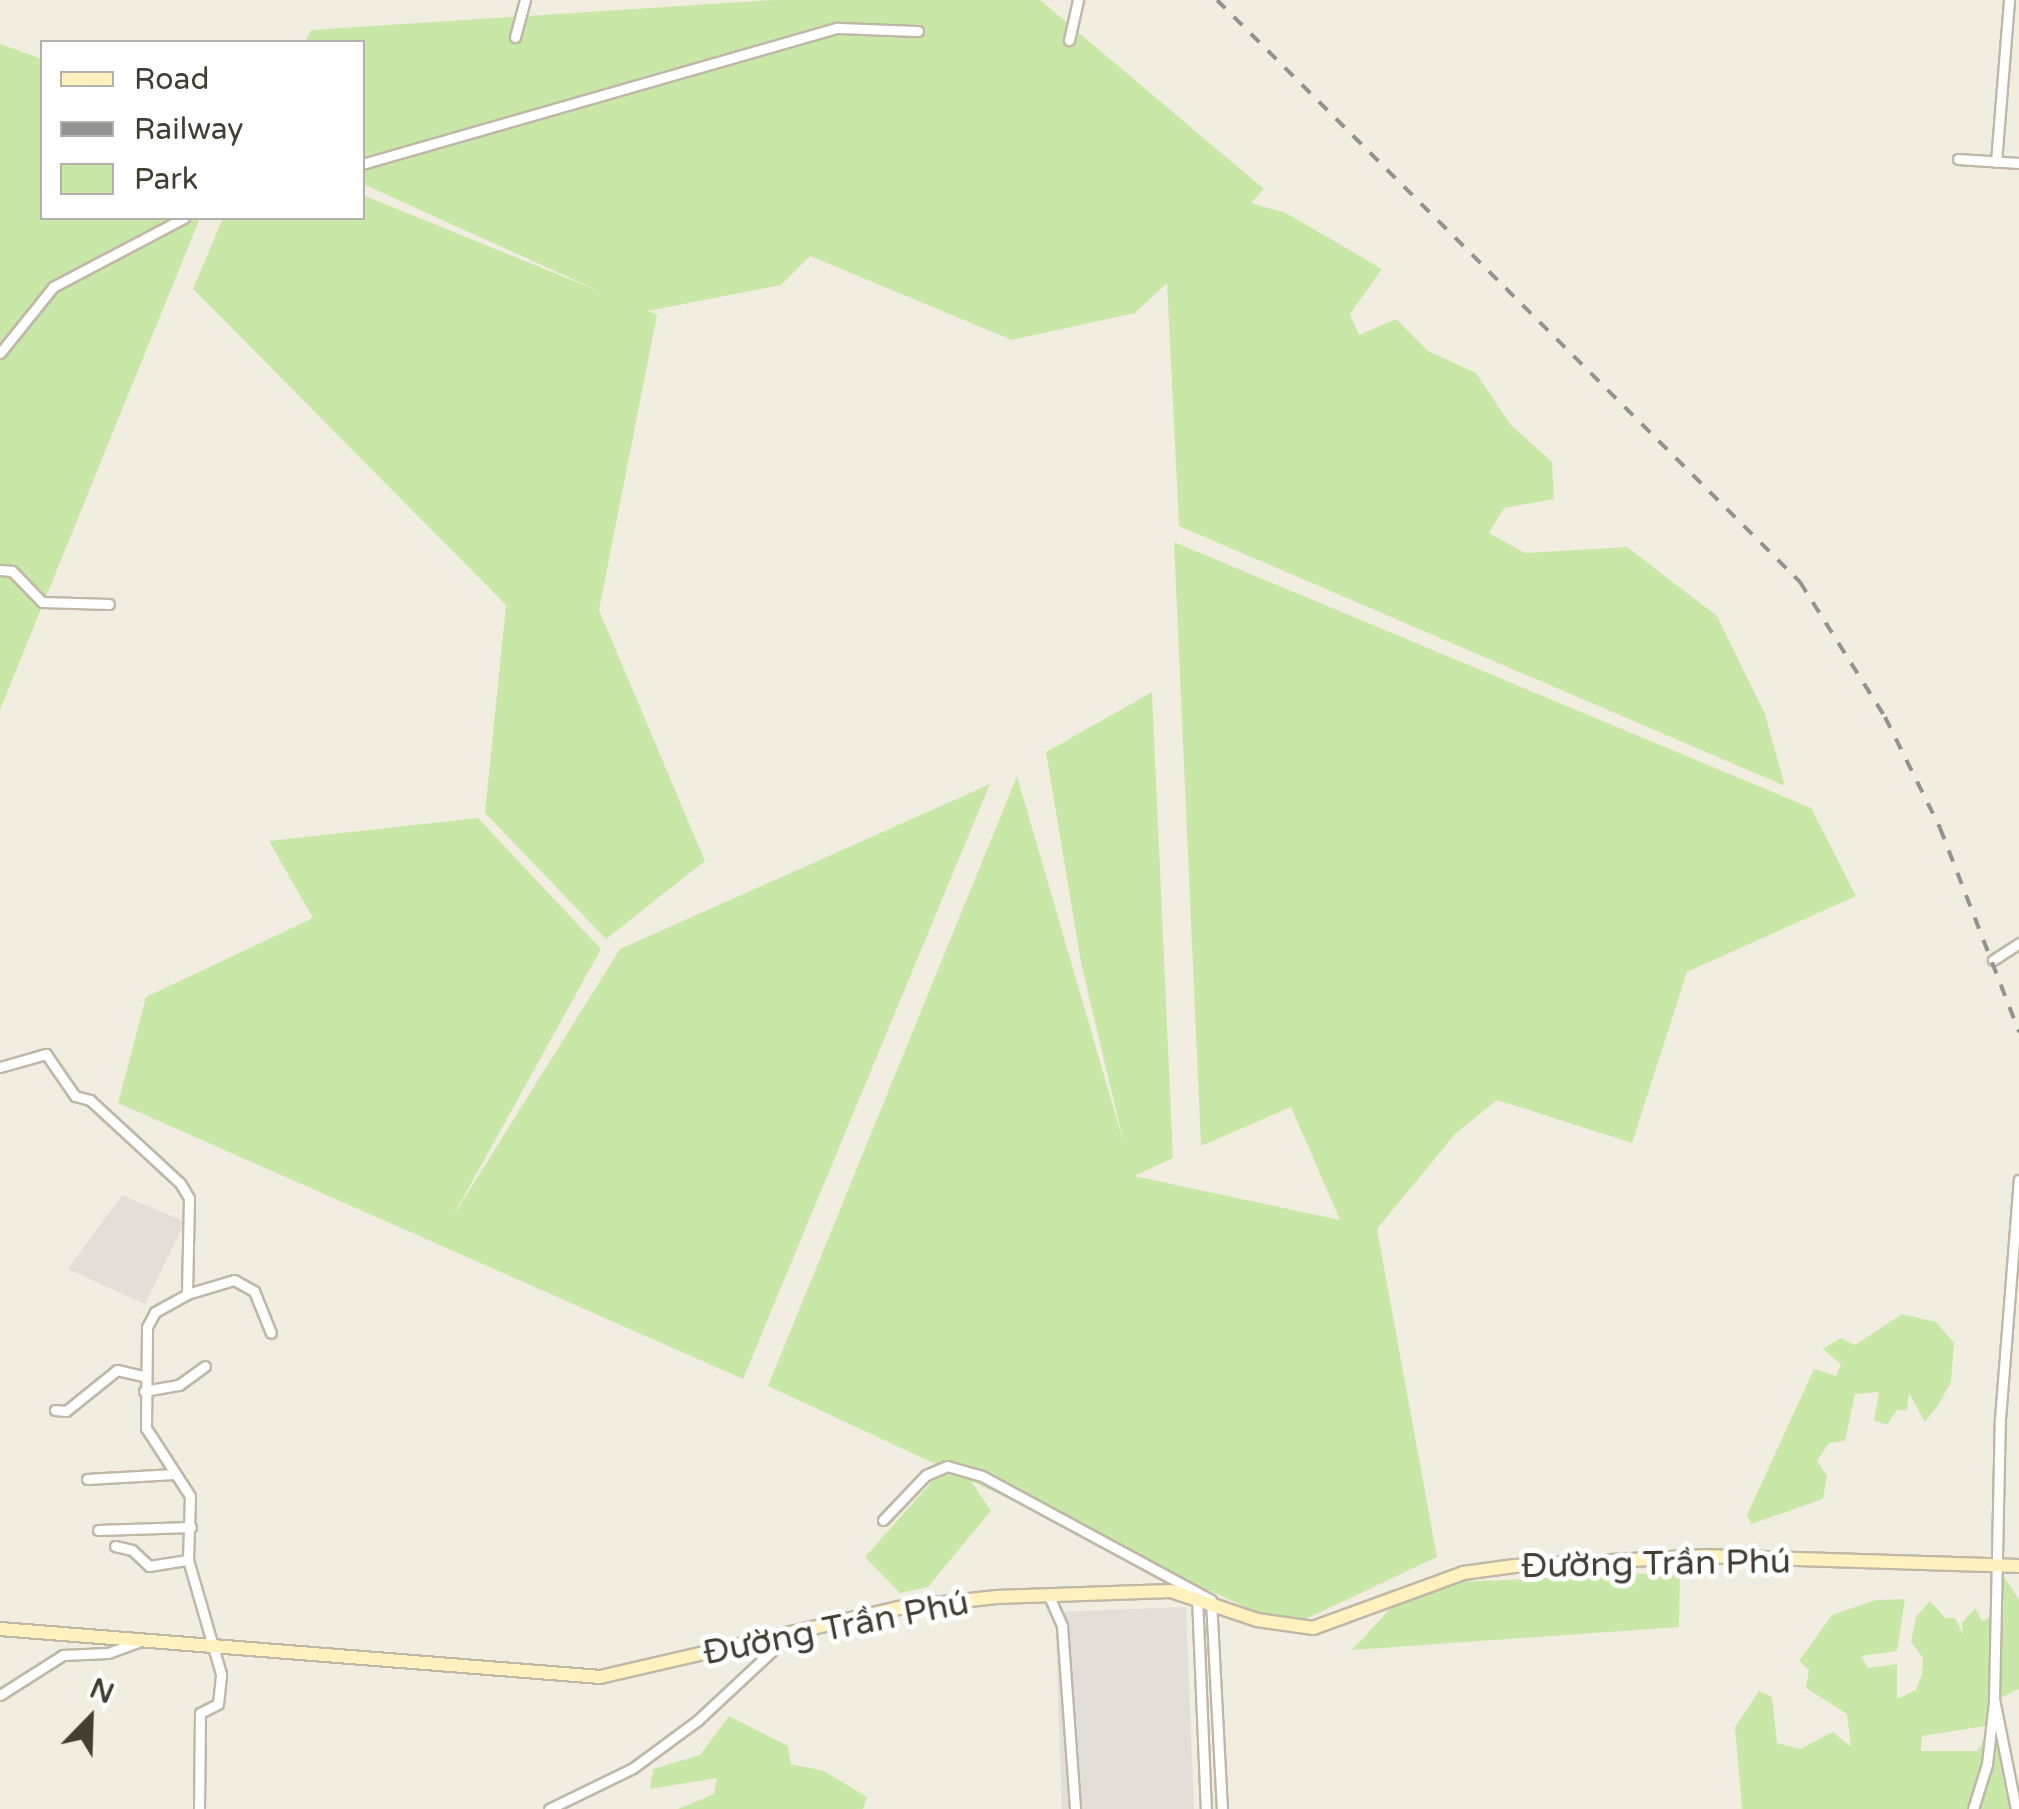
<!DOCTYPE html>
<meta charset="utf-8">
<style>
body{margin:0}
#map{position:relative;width:2019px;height:1809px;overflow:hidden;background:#f2ede1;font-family:"Varela Round",sans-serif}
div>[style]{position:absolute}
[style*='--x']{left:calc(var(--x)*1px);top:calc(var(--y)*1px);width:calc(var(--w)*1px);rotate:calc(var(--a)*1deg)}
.industrial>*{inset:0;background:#e3ded7}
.green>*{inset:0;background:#c9e8a8}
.roads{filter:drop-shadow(2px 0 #c0b8a7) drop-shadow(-2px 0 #c0b8a7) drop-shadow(0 2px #c0b8a7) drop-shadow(0 -2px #c0b8a7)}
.street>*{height:9px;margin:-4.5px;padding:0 4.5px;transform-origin:4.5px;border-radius:4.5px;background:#fff}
.secondary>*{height:12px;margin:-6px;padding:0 6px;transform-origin:6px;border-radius:6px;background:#fff2be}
.rail>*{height:4px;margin-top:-2px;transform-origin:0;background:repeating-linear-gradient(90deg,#929292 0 12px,transparent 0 24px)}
span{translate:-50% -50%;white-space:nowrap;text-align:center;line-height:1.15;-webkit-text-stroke:10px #fff;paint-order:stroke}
.street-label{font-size:35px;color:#433d32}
.legend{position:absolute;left:40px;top:40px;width:325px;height:180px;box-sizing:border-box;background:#fff;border:2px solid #b4b1ad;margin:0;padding:12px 18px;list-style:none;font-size:30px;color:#433d32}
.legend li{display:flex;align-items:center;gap:20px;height:50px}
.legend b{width:50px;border:2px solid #b4b1ad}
.north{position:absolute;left:40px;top:1669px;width:100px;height:100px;-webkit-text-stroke:8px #fff;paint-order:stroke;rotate:23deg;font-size:28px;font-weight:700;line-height:40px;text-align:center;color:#433d32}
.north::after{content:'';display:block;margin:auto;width:35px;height:45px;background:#433d32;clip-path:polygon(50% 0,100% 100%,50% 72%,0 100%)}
</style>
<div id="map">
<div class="industrial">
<div style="clip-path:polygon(122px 1195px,185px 1222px,145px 1304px,68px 1269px)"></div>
<div style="clip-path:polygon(1186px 1607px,1194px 1809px,1062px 1809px,1055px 1612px)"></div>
</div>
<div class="green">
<div style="clip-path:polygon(773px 0,1040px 0,1264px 189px,1251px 203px,1286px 213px,1382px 269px,1350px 314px,1359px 335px,1396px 319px,1428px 351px,1476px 373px,1510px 424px,1552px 462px,1554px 499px,1504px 508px,1489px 533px,1525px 553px,1627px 547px,1717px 616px,1765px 714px,1785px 786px,1179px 526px,1167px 283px,1135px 313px,1012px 340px,810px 256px,781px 285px,648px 311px,657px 315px,599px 610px,705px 861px,606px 939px,485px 813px,506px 605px,193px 289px,223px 218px,362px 218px,363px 195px,601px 292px,363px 184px,362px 42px,305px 42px,311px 30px)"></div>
<div style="clip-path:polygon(0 44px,42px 59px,42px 218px,200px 218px,0 710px)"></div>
<div style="clip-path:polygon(1174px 542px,1811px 808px,1856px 896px,1687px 972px,1632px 1143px,1497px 1100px,1455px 1134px,1377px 1229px,1437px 1557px,1289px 1627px,971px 1481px,991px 1511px,928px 1587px,900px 1593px,865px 1557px,944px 1468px,768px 1386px,1017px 776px,1124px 1144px,1081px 963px,1046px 752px,1152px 692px,1173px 1158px,1134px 1176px,1340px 1220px,1291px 1107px,1201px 1146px)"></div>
<div style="clip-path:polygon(990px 784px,743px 1379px,118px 1103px,146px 997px,313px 918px,269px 841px,478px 818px,601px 949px,452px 1218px,620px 949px)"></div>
<div style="clip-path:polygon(1902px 1314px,1936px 1322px,1954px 1343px,1951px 1382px,1938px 1405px,1925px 1422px,1909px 1393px,1907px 1410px,1897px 1410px,1887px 1425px,1874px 1420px,1879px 1392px,1855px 1394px,1845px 1441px,1829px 1443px,1817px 1461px,1827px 1476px,1823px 1499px,1751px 1524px,1747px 1515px,1814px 1369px,1836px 1376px,1841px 1364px,1823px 1349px,1841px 1338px,1855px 1345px)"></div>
<div style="clip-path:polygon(1680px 1572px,1679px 1627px,1352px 1650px,1413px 1584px)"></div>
<div style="clip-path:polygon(2003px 1575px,2019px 1600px,2019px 1689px,1992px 1702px,1985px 1726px,1922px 1736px,1921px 1751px,1978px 1751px,1999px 1710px,2019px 1809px,1742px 1809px,1735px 1727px,1759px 1691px,1772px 1697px,1777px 1743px,1800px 1749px,1833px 1732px,1851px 1747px,1847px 1714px,1806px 1688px,1809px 1670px,1799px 1661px,1832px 1615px,1876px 1600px,1905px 1599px,1897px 1651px,1861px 1656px,1868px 1668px,1897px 1664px,1897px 1699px,1916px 1690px,1922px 1674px,1923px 1658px,1911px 1642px,1916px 1617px,1930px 1601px,1945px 1618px,1955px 1618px,1963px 1634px,1962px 1623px,1975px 1608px,1982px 1621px,1992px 1616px,1993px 1583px)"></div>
<div style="clip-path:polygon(729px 1716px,788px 1746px,791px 1764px,824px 1771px,867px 1797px,863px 1809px,678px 1809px,714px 1794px,717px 1778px,650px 1789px,653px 1769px,700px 1755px)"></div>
</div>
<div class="roads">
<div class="street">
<div style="--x:515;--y:37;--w:38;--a:-75"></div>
<div style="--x:1069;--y:40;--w:41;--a:-77.3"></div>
<div style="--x:1958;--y:159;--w:61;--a:3.8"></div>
<div style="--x:1996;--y:162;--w:163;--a:-85.4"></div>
<div style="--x:362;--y:164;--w:494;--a:-16"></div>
<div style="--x:837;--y:28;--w:81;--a:2.1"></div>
<div style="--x:0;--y:353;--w:85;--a:-51.2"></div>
<div style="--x:53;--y:287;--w:148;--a:-27.8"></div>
<div style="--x:0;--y:570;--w:12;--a:5"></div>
<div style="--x:12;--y:571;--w:43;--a:45.9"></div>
<div style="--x:42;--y:602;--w:67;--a:1.7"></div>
<div style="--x:1993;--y:960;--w:31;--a:-33"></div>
<div style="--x:0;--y:1067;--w:48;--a:-15.8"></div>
<div style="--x:46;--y:1054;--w:51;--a:55.4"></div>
<div style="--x:75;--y:1096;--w:16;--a:15"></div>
<div style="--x:90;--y:1100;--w:122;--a:42.7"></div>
<div style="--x:180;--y:1183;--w:17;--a:59"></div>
<div style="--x:189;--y:1198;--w:96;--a:91.2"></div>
<div style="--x:144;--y:1391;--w:36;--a:-10"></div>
<div style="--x:179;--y:1385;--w:32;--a:-36"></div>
<div style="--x:55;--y:1410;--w:11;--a:5"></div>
<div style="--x:66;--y:1411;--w:65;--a:-38.8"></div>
<div style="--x:117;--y:1370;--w:27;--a:13"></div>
<div style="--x:87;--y:1479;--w:87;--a:-3.3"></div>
<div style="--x:883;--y:1520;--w:62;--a:-46.3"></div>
<div style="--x:926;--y:1475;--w:23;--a:-23"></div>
<div style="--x:947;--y:1466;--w:36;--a:16"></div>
<div style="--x:982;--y:1476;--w:260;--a:28.4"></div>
<div style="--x:1211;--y:1600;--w:209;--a:87"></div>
<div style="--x:98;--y:1530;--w:93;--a:-1.8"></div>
<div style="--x:115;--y:1546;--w:17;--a:13"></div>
<div style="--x:132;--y:1550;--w:23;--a:43"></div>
<div style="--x:149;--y:1566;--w:39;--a:-9"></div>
<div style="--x:1048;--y:1594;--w:35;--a:66"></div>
<div style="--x:1062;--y:1626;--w:183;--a:85.9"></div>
<div style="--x:1197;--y:1597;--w:212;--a:87.6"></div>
<div style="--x:0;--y:1695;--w:75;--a:-32.4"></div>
<div style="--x:63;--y:1655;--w:45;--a:-2.5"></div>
<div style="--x:108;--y:1653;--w:32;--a:-20"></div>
<div style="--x:199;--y:1809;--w:96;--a:-89.4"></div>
<div style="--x:200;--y:1713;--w:20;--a:-27"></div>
<div style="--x:218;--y:1704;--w:30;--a:-84"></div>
<div style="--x:221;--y:1674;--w:119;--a:-106.1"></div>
<div style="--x:188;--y:1560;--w:64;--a:-88.2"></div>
<div style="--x:190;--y:1496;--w:81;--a:-122.9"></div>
<div style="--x:146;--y:1428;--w:101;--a:-89.4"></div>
<div style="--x:147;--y:1327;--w:17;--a:-62"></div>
<div style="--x:155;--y:1312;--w:37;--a:-29"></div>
<div style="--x:187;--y:1294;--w:49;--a:-16.6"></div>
<div style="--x:234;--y:1280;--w:23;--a:29"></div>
<div style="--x:254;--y:1291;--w:45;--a:68"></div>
<div style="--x:549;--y:1809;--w:93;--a:-26"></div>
<div style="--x:633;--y:1768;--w:81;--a:-36.4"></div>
<div style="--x:698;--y:1720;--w:123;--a:-43"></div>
<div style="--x:1973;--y:1809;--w:47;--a:-72.7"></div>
<div style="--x:1987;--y:1764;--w:62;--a:-83.6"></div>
<div style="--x:2016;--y:1809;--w:112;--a:-101.3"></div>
<div style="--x:1994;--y:1699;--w:280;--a:-88.8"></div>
<div style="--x:2000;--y:1419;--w:240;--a:-85.5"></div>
</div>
<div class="secondary">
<div style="--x:0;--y:1629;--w:602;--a:4.57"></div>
<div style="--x:600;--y:1677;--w:306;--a:-13"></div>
<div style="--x:898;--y:1608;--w:99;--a:-6.4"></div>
<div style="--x:996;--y:1597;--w:175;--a:-2"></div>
<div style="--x:1171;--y:1591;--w:91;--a:18.6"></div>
<div style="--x:1257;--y:1620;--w:57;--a:8.1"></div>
<div style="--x:1313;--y:1628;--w:160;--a:-20.1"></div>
<div style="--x:1463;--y:1573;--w:52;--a:-7.7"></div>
<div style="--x:1515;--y:1566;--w:188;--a:-3"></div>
<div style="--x:1703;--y:1556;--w:316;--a:1.8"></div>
</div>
</div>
<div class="rail">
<div style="--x:1217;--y:0;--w:824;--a:44.95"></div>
<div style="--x:1800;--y:582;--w:160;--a:57.8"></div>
<div style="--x:1885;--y:717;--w:124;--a:63.6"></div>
<div style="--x:1940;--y:828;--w:219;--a:68.8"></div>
</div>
<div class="street-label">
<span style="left:1656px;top:1564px;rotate:-1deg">Đường Trần Phú</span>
<span style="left:836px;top:1628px;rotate:-11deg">Đường Trần Phú</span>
</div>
<ul class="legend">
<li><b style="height:12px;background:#fff2be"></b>Road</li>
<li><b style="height:12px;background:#929292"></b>Railway</li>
<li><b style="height:28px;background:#c9e8a8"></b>Park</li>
</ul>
<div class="north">N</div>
</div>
